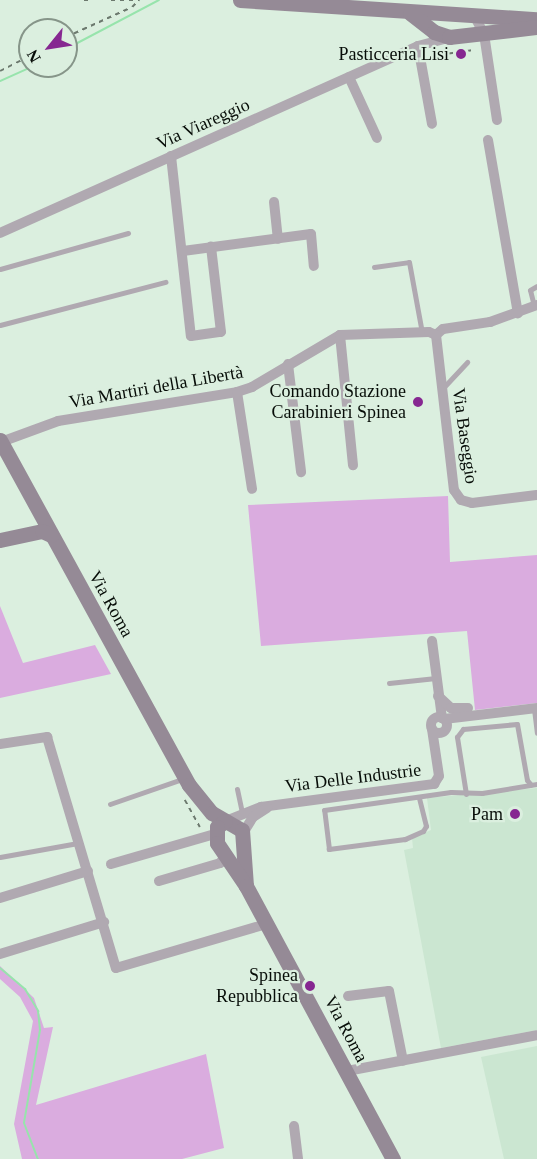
<!DOCTYPE html>
<meta charset="utf-8">
<style>
body{margin:0}
#map{position:relative;width:537px;height:1159px;overflow:hidden;background:#dbefdf;font-family:Georgia,serif}
div>[style]{position:absolute}
[style*='--x']{left:calc(var(--x)*1px);top:calc(var(--y)*1px);width:calc(var(--w)*1px);rotate:calc(var(--a)*1deg)}
.built>*{inset:0;background:#cbe6d1}
.green>*{inset:0;background:#daacdf}
.stream>*{height:2px;margin:-1px;padding:0 1px;transform-origin:1px;border-radius:1px;background:#97e4ac}
.path>*{height:1.5px;margin-top:-0.75px;transform-origin:0;background:repeating-linear-gradient(90deg,#6c796e 0 4.5px,transparent 0 9px)}
.lane>*{height:5px;margin:-2.5px;padding:0 2.5px;transform-origin:2.5px;border-radius:2.5px;background:#b0a9b1}
.street>*{height:10px;margin:-5px;padding:0 5px;transform-origin:5px;border-radius:5px;background:#b0a9b1}
.street>.ring{margin:-5px;padding:0;box-sizing:content-box;background:none;border:10px solid #b0a9b1;border-radius:50%}
.secondary>*{height:15px;margin:-7.5px;padding:0 7.5px;transform-origin:7.5px;border-radius:7.5px;background:#958a96}
.dots>*{width:16px;height:16px;translate:-50% -50%;box-sizing:border-box;border:3px solid #dbefdf;border-radius:50%}
span{translate:-50% -50%;white-space:nowrap;text-align:center;line-height:1.15;-webkit-text-stroke:4.5px #dbefdf;paint-order:stroke}
.poi-label{font-size:18px;color:#070d08}
.right{translate:-100% -50%;text-align:right}
.street-label{font-size:18px;color:#070d08}
.north{position:absolute;left:18px;top:18px;width:60px;height:60px;box-sizing:border-box;background:#dbefdf;border:2px solid #869589;border-radius:50%;rotate:240deg;font-size:16px;font-weight:700;line-height:24px;text-align:center;color:#070d08}
.north::after{content:'';display:block;margin:auto;width:21px;height:27px;background:#862791;clip-path:polygon(50% 0,100% 100%,50% 72%,0 100%)}
</style>
<div id="map">
<div class="built">
<div style="clip-path:polygon(537px 788px,537px 1030px,441px 1048px,404px 850px,413px 848px,412px 838px,431px 830px,427px 798px)"></div>
<div style="clip-path:polygon(537px 1046px,537px 1159px,504px 1159px,481px 1057px)"></div>
</div>
<div class="green">
<div style="clip-path:polygon(448px 496px,450px 562px,537px 555px,537px 703px,475px 710px,467px 631px,261px 646px,248px 505px)"></div>
<div style="clip-path:polygon(0 606px,23px 663px,95px 645px,111px 674px,0 698px)"></div>
<div style="clip-path:polygon(0 966px,34px 998px,44px 1028px,53px 1027px,36px 1105px,206px 1054px,224px 1148px,182px 1159px,22px 1159px,14px 1124px,33px 1021px,20px 997px,0 979px)"></div>
</div>
<div class="stream">
<div style="--x:66;--y:49;--w:105;--a:-27.8"></div>
<div style="--x:0;--y:81;--w:37;--a:-24"></div>
<div style="--x:0;--y:968;--w:33;--a:40"></div>
<div style="--x:25;--y:989;--w:26;--a:59"></div>
<div style="--x:38;--y:1011;--w:19;--a:84"></div>
<div style="--x:40;--y:1030;--w:94;--a:99.8"></div>
<div style="--x:24;--y:1123;--w:39;--a:69"></div>
</div>
<div class="path">
<div style="--x:84;--y:0;--w:6;--a:0"></div>
<div style="--x:111;--y:0;--w:26;--a:0"></div>
<div style="--x:66;--y:37;--w:72;--a:-24.4"></div>
<div style="--x:132;--y:7;--w:10;--a:-45"></div>
<div style="--x:431;--y:56;--w:43;--a:-7.9"></div>
<div style="--x:0;--y:71;--w:34;--a:-27"></div>
<div style="--x:185;--y:800;--w:31;--a:61"></div>
</div>
<div class="lane">
<div style="--x:374;--y:267;--w:35;--a:-8"></div>
<div style="--x:409;--y:262;--w:72;--a:79.6"></div>
<div style="--x:0;--y:269;--w:133;--a:-15.7"></div>
<div style="--x:534;--y:306;--w:16;--a:-104"></div>
<div style="--x:530;--y:290;--w:8;--a:-30"></div>
<div style="--x:0;--y:325;--w:171;--a:-14.6"></div>
<div style="--x:442;--y:389;--w:37;--a:-47"></div>
<div style="--x:389;--y:683;--w:47;--a:-6.1"></div>
<div style="--x:534;--y:709;--w:24;--a:83"></div>
<div style="--x:237;--y:789;--w:24;--a:78"></div>
<div style="--x:466;--y:794;--w:58;--a:-99"></div>
<div style="--x:457;--y:737;--w:10;--a:-53"></div>
<div style="--x:463;--y:729;--w:54;--a:-5.3"></div>
<div style="--x:517;--y:724;--w:57;--a:79.9"></div>
<div style="--x:527;--y:780;--w:6;--a:51"></div>
<div style="--x:419;--y:798;--w:29;--a:76"></div>
<div style="--x:426;--y:826;--w:6;--a:121"></div>
<div style="--x:423;--y:831;--w:20;--a:156"></div>
<div style="--x:405;--y:839;--w:77;--a:172.5"></div>
<div style="--x:329;--y:849;--w:39;--a:-97"></div>
<div style="--x:324;--y:810;--w:128;--a:-8.1"></div>
<div style="--x:451;--y:792;--w:31;--a:2"></div>
<div style="--x:482;--y:793;--w:56;--a:-9.3"></div>
<div style="--x:110;--y:804;--w:79;--a:-19.1"></div>
<div style="--x:0;--y:857;--w:79;--a:-10.2"></div>
</div>
<div class="street">
<div style="--x:476;--y:19;--w:17;--a:62"></div>
<div style="--x:484;--y:34;--w:87;--a:81.4"></div>
<div style="--x:418;--y:46;--w:79;--a:79.8"></div>
<div style="--x:349;--y:77;--w:67;--a:65.3"></div>
<div style="--x:488;--y:140;--w:176;--a:80.2"></div>
<div style="--x:171;--y:156;--w:181;--a:83.7"></div>
<div style="--x:191;--y:336;--w:30;--a:-8"></div>
<div style="--x:221;--y:332;--w:86;--a:-96.7"></div>
<div style="--x:274;--y:202;--w:37;--a:84"></div>
<div style="--x:0;--y:233;--w:458;--a:-24.1"></div>
<div style="--x:418;--y:46;--w:30;--a:-15"></div>
<div style="--x:183;--y:251;--w:129;--a:-7.6"></div>
<div style="--x:311;--y:234;--w:32;--a:85"></div>
<div style="--x:340;--y:335;--w:131;--a:84.3"></div>
<div style="--x:436;--y:335;--w:156;--a:83.4"></div>
<div style="--x:454;--y:490;--w:12;--a:55"></div>
<div style="--x:461;--y:500;--w:11;--a:15"></div>
<div style="--x:472;--y:503;--w:65;--a:-7"></div>
<div style="--x:436;--y:335;--w:9;--a:-41"></div>
<div style="--x:443;--y:329;--w:48;--a:-8.5"></div>
<div style="--x:490;--y:322;--w:50;--a:-19.9"></div>
<div style="--x:288;--y:364;--w:109;--a:83.1"></div>
<div style="--x:237;--y:392;--w:98;--a:81.2"></div>
<div style="--x:1;--y:442;--w:61;--a:-20.2"></div>
<div style="--x:58;--y:421;--w:181;--a:-9.2"></div>
<div style="--x:237;--y:392;--w:16;--a:-18"></div>
<div style="--x:252;--y:387;--w:102;--a:-30.6"></div>
<div style="--x:340;--y:335;--w:89;--a:-1.9"></div>
<div style="--x:429;--y:332;--w:8;--a:23"></div>
<div style="--x:432;--y:641;--w:78;--a:82.6"></div>
<div style="--x:438;--y:696;--w:18;--a:43"></div>
<div style="--x:451;--y:708;--w:17;--a:0"></div>
<div class="ring" style="left:431px;top:717px;width:6px;height:6px"></div>
<div style="--x:444;--y:719;--w:94;--a:-6.7"></div>
<div style="--x:0;--y:744;--w:48;--a:-8.5"></div>
<div style="--x:47;--y:737;--w:241;--a:73.4"></div>
<div style="--x:116;--y:968;--w:156;--a:-16.3"></div>
<div style="--x:226;--y:821;--w:38;--a:-22"></div>
<div style="--x:261;--y:807;--w:175;--a:-7.6"></div>
<div style="--x:434;--y:784;--w:9;--a:-58"></div>
<div style="--x:439;--y:776;--w:48;--a:-98.5"></div>
<div style="--x:243;--y:833;--w:19;--a:-58"></div>
<div style="--x:253;--y:817;--w:17;--a:-33"></div>
<div style="--x:111;--y:864;--w:108;--a:-16.1"></div>
<div style="--x:159;--y:881;--w:64;--a:-16.4"></div>
<div style="--x:220;--y:863;--w:11;--a:-49"></div>
<div style="--x:0;--y:898;--w:92;--a:-17.1"></div>
<div style="--x:0;--y:954;--w:109;--a:-17.1"></div>
<div style="--x:348;--y:996;--w:41;--a:-7"></div>
<div style="--x:389;--y:991;--w:71;--a:78.7"></div>
<div style="--x:347;--y:1071;--w:193;--a:-10.7"></div>
<div style="--x:294;--y:1126;--w:33;--a:83"></div>
</div>
<div class="secondary">
<div style="--x:240;--y:0;--w:298;--a:3.7"></div>
<div style="--x:410;--y:13;--w:31;--a:38"></div>
<div style="--x:434;--y:32;--w:16;--a:18"></div>
<div style="--x:449;--y:37;--w:89;--a:-6.5"></div>
<div style="--x:0;--y:440;--w:393;--a:61.3"></div>
<div style="--x:189;--y:785;--w:36;--a:51"></div>
<div style="--x:212;--y:813;--w:34;--a:30"></div>
<div style="--x:242;--y:830;--w:56;--a:85.9"></div>
<div style="--x:0;--y:540;--w:43;--a:-12.1"></div>
<div style="--x:42;--y:531;--w:10;--a:24"></div>
<div style="--x:225;--y:821;--w:10;--a:143"></div>
<div style="--x:217;--y:827;--w:16;--a:90"></div>
<div style="--x:217;--y:843;--w:52;--a:56"></div>
<div style="--x:246;--y:886;--w:310;--a:61.7"></div>
</div>
<div class="dots">
<div style="left:461px;top:54px;background:#862791"></div>
<div style="left:418px;top:402px;background:#862791"></div>
<div style="left:515px;top:814px;background:#862791"></div>
<div style="left:310px;top:986px;background:#862791"></div>
</div>
<div class="poi-label">
<span class="right" style="left:449px;top:54px">Pasticceria Lisi</span>
<span class="right" style="left:406px;top:402px">Comando Stazione<br>Carabinieri Spinea</span>
<span class="right" style="left:503px;top:814px">Pam</span>
<span class="right" style="left:298px;top:986px">Spinea<br>Repubblica</span>
</div>
<div class="street-label">
<span style="left:203px;top:124px;rotate:-24deg">Via Viareggio</span>
<span style="left:156px;top:387px;rotate:-10deg">Via Martiri della Libertà</span>
<span style="left:465px;top:436px;rotate:82deg">Via Baseggio</span>
<span style="left:111px;top:604px;rotate:61deg">Via Roma</span>
<span style="left:353px;top:778px;rotate:-7deg">Via Delle Industrie</span>
<span style="left:346px;top:1029px;rotate:62deg">Via Roma</span>
</div>
<div class="north">N</div>
</div>
